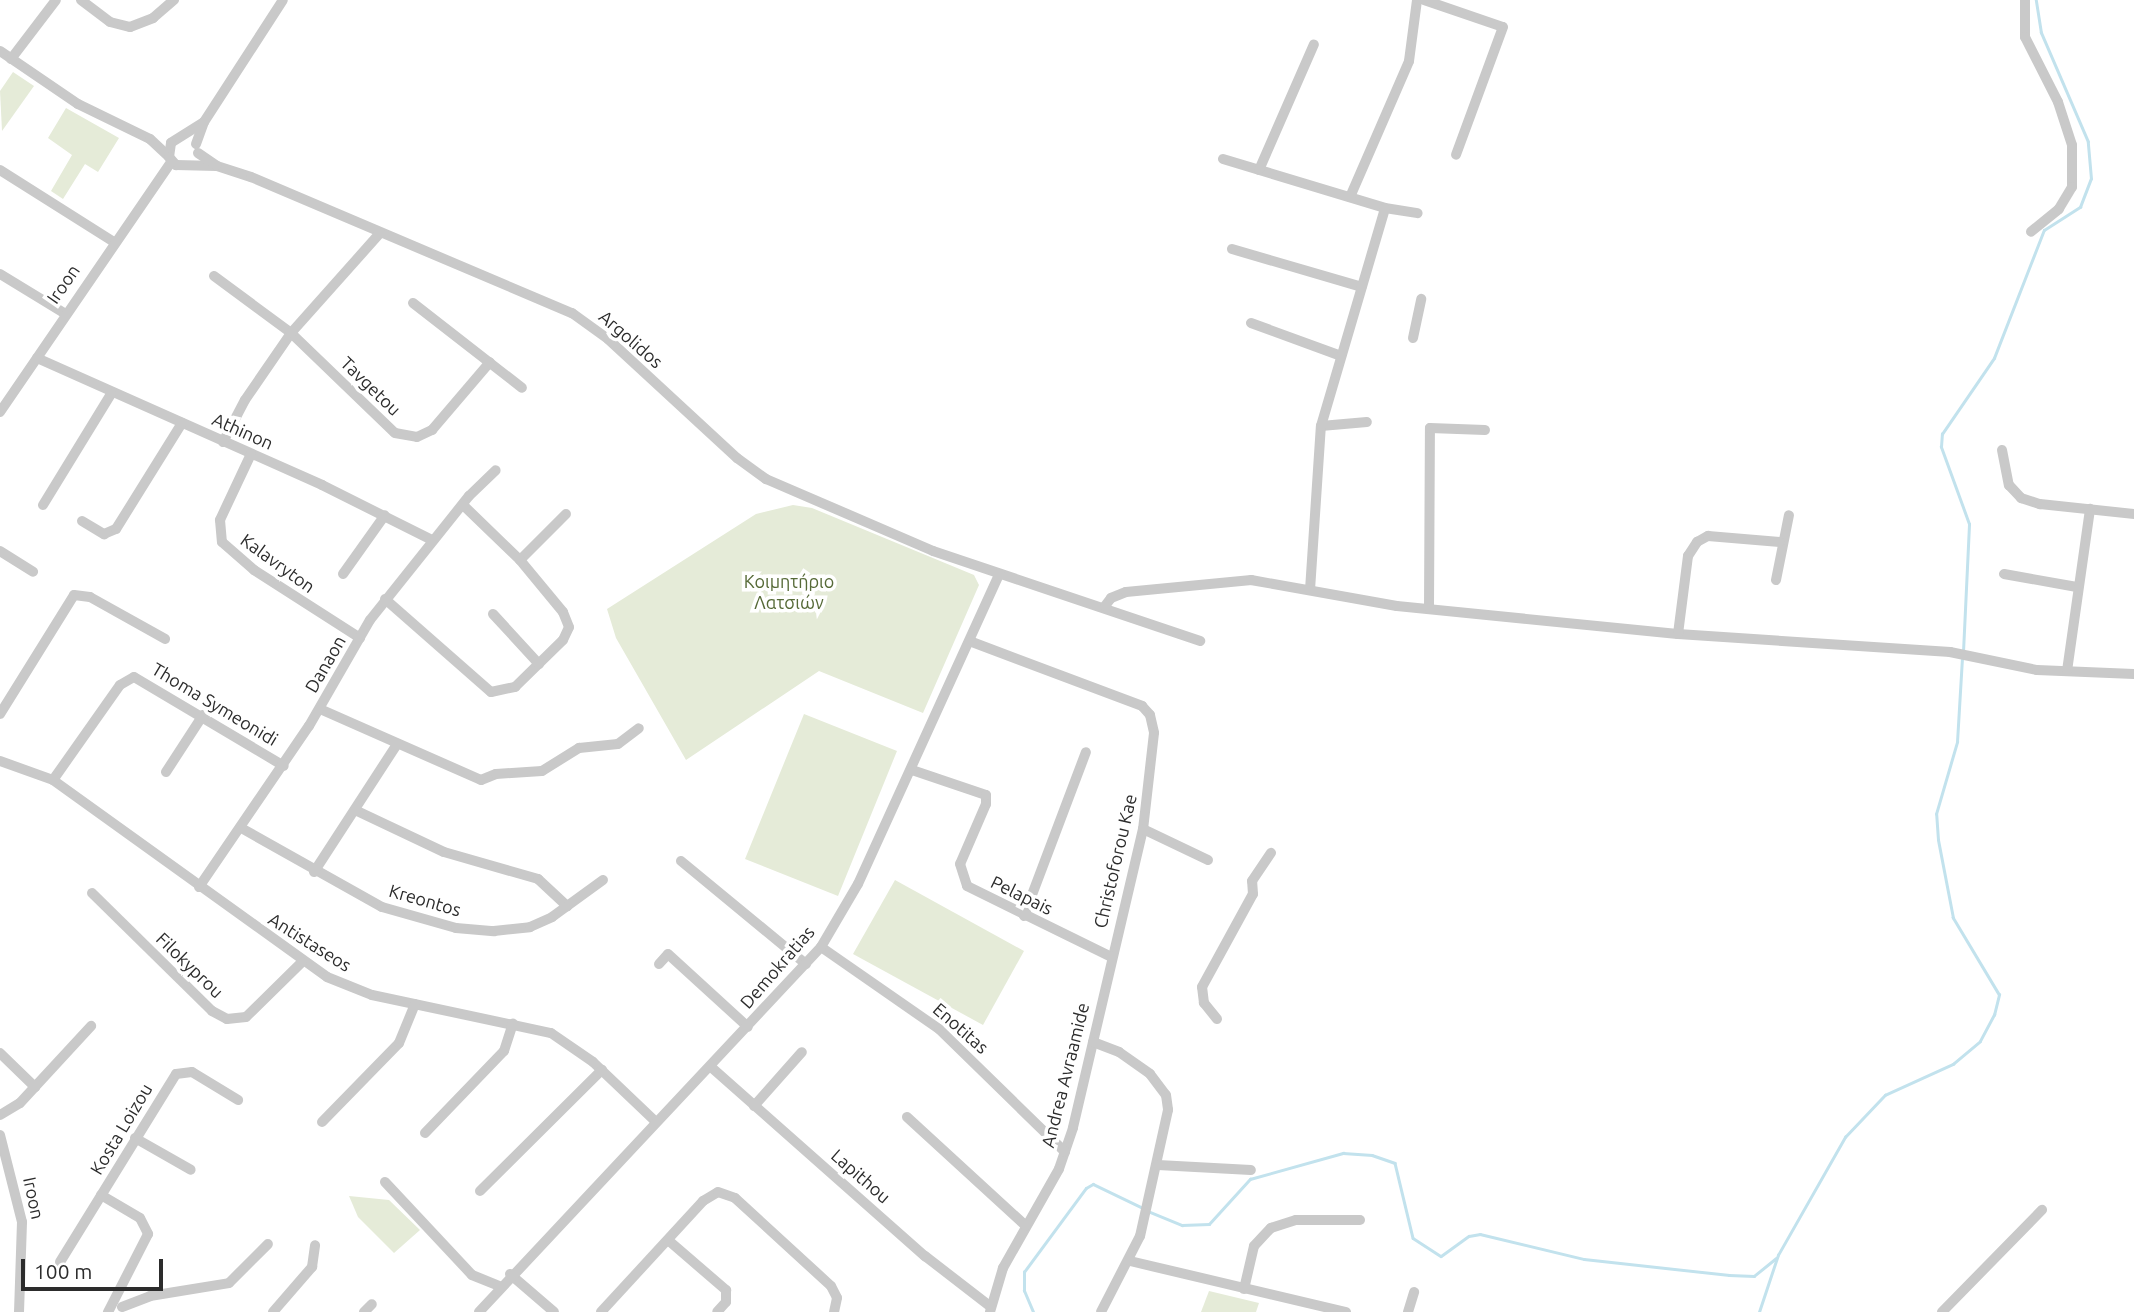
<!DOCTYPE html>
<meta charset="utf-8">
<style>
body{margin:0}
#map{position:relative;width:2134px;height:1312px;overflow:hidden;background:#fff;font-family:Ubuntu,sans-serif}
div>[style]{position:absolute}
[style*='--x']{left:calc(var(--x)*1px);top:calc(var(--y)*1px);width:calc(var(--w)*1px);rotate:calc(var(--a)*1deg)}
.green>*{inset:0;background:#e5ebd8}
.stream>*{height:2.5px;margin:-1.25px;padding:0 1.25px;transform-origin:1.25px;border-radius:1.25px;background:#c2e2ed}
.minor>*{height:10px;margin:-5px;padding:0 5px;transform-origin:5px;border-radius:5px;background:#c9c9c9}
span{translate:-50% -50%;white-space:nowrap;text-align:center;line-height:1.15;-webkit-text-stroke:7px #fff;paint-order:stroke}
.street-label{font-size:18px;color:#2c2c2c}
.park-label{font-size:18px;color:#566a37}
.scale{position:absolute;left:21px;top:1259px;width:142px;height:32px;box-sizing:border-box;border:4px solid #2c2c2c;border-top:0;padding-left:9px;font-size:21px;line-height:24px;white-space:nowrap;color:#2c2c2c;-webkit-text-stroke:5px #fff;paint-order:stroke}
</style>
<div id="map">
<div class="green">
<div style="clip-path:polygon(13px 72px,34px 86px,2px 131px,0 91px)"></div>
<div style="clip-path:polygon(66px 108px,119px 138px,98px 172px,85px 164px,63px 199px,51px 191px,72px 155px,48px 138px)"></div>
<div style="clip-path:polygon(793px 505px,812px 508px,974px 575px,979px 585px,923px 713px,819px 671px,686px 760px,616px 638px,607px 609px,756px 514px)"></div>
<div style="clip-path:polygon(804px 714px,897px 751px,838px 896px,745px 859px)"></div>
<div style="clip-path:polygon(895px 880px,1024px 951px,983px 1025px,853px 954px)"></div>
<div style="clip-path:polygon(349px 1196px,389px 1200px,420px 1230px,394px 1253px,358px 1217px)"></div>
<div style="clip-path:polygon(1209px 1291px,1259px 1303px,1256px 1312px,1201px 1312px)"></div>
</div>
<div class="stream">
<div style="--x:1963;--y:652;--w:128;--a:-87.3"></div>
<div style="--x:1969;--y:524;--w:82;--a:-110"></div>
<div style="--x:1941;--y:447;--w:13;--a:-86"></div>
<div style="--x:1942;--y:434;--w:92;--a:-55.6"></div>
<div style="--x:1994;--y:358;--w:137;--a:-68.7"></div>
<div style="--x:2044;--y:230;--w:43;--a:-32.6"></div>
<div style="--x:2080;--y:207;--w:30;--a:-69"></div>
<div style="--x:2091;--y:179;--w:37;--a:-95"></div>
<div style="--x:2088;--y:142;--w:119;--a:-113.3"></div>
<div style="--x:2041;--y:33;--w:33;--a:-99"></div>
<div style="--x:1150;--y:1212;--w:35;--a:22"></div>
<div style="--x:1182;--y:1225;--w:27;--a:-2"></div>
<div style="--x:1209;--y:1224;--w:61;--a:-47.7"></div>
<div style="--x:1250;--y:1179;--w:97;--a:-15.6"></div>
<div style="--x:1343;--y:1153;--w:29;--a:4"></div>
<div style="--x:1372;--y:1155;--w:24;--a:19"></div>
<div style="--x:1395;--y:1163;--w:77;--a:76.5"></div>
<div style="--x:1413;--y:1238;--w:33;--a:33"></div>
<div style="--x:1441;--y:1256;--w:34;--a:-36"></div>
<div style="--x:1469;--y:1236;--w:11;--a:-10"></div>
<div style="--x:1480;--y:1234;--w:107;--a:13.5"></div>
<div style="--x:1584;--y:1259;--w:146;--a:6.3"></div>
<div style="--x:1729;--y:1275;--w:25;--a:2"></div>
<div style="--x:1754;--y:1276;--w:28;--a:-39"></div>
<div style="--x:1033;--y:1312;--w:23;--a:-113"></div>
<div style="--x:1024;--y:1291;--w:19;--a:-90"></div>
<div style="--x:1024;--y:1272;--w:104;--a:-53.6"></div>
<div style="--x:1086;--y:1188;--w:8;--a:-30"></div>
<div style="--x:1093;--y:1184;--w:53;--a:25.6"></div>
<div style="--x:1759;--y:1312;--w:60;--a:-71.6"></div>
<div style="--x:1778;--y:1255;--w:136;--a:-60.4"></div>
<div style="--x:1845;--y:1137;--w:58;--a:-46.4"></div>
<div style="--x:1885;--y:1095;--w:75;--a:-24.5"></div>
<div style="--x:1953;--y:1064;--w:35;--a:-40"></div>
<div style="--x:1980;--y:1041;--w:30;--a:-62"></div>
<div style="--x:1994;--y:1015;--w:21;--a:-76"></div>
<div style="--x:1999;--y:995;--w:90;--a:-120.9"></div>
<div style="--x:1953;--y:918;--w:79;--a:-100.9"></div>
<div style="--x:1938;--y:840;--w:26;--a:-94"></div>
<div style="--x:1936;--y:814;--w:75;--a:-73.7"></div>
<div style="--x:1957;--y:742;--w:84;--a:-86.6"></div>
</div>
<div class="minor">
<div style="--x:81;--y:0;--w:36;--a:37"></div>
<div style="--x:110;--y:22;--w:21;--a:14"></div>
<div style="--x:130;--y:27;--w:25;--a:-21"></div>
<div style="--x:153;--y:18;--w:28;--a:-41"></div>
<div style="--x:1424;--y:0;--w:83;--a:18.9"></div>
<div style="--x:1503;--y:27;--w:136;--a:110.2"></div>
<div style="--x:2025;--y:0;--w:37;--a:90"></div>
<div style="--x:2025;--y:37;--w:73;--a:63.1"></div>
<div style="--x:2058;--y:102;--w:45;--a:72"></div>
<div style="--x:2072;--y:145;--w:42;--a:90"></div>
<div style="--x:2072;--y:187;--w:26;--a:121"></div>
<div style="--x:2059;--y:209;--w:36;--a:141"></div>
<div style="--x:0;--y:51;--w:94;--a:34.2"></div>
<div style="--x:78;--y:104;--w:80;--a:25.9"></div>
<div style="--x:150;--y:139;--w:26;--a:43"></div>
<div style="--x:11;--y:59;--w:74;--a:-52.7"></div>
<div style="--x:204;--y:122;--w:39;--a:148"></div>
<div style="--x:171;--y:143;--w:14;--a:98"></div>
<div style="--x:169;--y:157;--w:11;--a:49"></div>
<div style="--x:176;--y:165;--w:41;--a:1.4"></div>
<div style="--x:217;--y:166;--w:36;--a:18"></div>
<div style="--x:251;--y:177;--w:349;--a:23"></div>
<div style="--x:572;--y:313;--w:44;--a:35.8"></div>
<div style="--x:608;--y:339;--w:176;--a:42.7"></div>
<div style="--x:737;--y:458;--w:36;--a:36"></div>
<div style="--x:766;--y:479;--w:182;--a:23.3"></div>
<div style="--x:933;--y:551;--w:282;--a:18.6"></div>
<div style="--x:196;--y:144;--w:23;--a:-70"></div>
<div style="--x:204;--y:122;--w:145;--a:-57.1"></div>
<div style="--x:198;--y:153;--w:22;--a:34"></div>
<div style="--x:1223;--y:159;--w:169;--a:16.8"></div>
<div style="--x:1385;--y:208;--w:33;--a:9"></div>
<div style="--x:0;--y:170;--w:135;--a:32.3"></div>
<div style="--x:1259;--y:170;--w:137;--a:-66.4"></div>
<div style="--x:1350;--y:197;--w:148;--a:-66.5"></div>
<div style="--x:1409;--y:61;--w:62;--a:-82.5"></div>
<div style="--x:1232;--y:249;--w:135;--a:16.3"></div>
<div style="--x:0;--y:274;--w:75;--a:31.4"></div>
<div style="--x:214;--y:276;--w:96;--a:36.5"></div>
<div style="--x:291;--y:333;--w:144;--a:43.9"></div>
<div style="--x:395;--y:433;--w:22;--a:10"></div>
<div style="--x:417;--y:437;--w:17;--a:-25"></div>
<div style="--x:432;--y:430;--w:89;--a:-49.5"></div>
<div style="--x:413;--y:303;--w:138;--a:37.9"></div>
<div style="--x:1251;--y:323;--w:96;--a:20.1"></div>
<div style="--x:1413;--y:338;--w:40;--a:-78"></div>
<div style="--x:37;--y:358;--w:312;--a:24"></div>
<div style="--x:322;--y:485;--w:123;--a:26.6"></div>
<div style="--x:0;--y:412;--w:304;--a:-55.6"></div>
<div style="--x:1321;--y:426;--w:46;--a:-5"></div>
<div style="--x:223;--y:442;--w:47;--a:-62.4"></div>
<div style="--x:245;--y:400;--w:81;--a:-55.5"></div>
<div style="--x:291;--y:333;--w:134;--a:-48.3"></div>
<div style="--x:2002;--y:450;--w:36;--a:79"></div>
<div style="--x:2009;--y:485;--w:18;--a:47"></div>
<div style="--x:2021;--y:498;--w:20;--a:18"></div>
<div style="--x:2040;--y:504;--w:95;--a:6.1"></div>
<div style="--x:251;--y:454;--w:73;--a:115.2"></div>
<div style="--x:220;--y:520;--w:22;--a:85"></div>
<div style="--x:222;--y:542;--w:43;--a:41.2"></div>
<div style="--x:254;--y:570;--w:126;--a:32.7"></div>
<div style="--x:43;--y:505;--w:130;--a:-58.5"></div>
<div style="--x:82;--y:521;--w:26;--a:31"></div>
<div style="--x:104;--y:534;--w:13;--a:-23"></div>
<div style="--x:116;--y:529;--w:125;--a:-58.1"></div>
<div style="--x:0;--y:551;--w:39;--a:32"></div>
<div style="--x:520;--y:560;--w:65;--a:-45"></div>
<div style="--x:343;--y:574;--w:72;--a:-54.6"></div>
<div style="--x:2004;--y:574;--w:74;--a:10.1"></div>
<div style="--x:1776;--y:580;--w:66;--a:-78.7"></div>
<div style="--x:1310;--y:590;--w:164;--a:-86.2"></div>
<div style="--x:1321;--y:426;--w:227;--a:-73.6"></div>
<div style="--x:385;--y:599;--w:141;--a:41.3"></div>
<div style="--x:491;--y:692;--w:25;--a:-12"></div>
<div style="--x:515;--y:687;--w:67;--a:-44.4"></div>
<div style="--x:563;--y:640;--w:14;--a:-65"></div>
<div style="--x:569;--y:627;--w:16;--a:-112"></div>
<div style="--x:563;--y:612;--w:67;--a:-129.6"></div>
<div style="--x:520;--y:560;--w:79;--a:-136"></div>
<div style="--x:1105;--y:606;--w:10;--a:-53"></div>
<div style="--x:1111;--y:598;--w:16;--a:-22"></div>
<div style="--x:1126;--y:592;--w:126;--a:-5.5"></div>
<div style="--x:1251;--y:580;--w:148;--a:10.1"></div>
<div style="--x:1397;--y:606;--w:282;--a:5.7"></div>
<div style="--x:1678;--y:634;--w:273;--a:3.8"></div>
<div style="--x:1950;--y:652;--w:89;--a:11.7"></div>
<div style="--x:2037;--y:670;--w:97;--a:2.4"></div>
<div style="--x:1429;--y:607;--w:179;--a:-89.7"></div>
<div style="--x:1430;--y:428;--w:55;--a:2.1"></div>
<div style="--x:493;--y:614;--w:68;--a:47.4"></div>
<div style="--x:1678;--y:634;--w:79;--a:-82.7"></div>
<div style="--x:1688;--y:556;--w:17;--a:-57"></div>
<div style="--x:1697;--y:542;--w:13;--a:-29"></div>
<div style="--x:1708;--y:536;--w:72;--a:4.8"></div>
<div style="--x:972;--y:642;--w:182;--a:20.6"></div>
<div style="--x:1142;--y:706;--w:12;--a:48"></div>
<div style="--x:1150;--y:715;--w:18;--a:77"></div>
<div style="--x:1154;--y:733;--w:97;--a:96.5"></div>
<div style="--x:1143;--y:829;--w:307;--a:103.2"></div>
<div style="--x:1073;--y:1128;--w:43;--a:108.9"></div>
<div style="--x:1059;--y:1169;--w:114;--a:119.5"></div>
<div style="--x:1003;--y:1268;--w:46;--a:106.5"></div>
<div style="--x:2067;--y:671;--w:164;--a:-81.9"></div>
<div style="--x:320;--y:709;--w:176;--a:23.8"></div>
<div style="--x:481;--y:780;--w:16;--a:-22"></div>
<div style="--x:496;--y:774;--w:46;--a:-3.7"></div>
<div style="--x:542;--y:771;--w:44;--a:-31.9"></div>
<div style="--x:579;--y:748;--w:39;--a:-6"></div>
<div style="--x:618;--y:744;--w:26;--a:-37"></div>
<div style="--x:0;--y:714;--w:140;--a:-58.1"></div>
<div style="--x:74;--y:595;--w:16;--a:7"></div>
<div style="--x:90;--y:597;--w:86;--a:29.2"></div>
<div style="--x:0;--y:761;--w:56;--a:19.7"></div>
<div style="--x:53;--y:780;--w:337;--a:35.7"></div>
<div style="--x:327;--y:977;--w:48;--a:21.8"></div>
<div style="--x:372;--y:995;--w:183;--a:12"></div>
<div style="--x:551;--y:1033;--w:51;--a:34.6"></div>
<div style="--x:593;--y:1062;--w:87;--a:43.6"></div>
<div style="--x:912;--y:770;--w:78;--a:18.7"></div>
<div style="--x:986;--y:795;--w:9;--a:90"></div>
<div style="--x:986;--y:804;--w:65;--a:113.4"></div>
<div style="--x:960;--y:864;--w:23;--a:72"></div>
<div style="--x:967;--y:886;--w:161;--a:26.2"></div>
<div style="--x:166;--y:772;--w:68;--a:-57"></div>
<div style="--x:53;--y:780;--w:116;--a:-54.8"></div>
<div style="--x:120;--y:685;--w:16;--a:-30"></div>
<div style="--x:134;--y:677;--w:174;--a:30.7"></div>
<div style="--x:355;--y:810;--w:98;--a:25.3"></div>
<div style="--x:444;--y:852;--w:98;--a:16"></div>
<div style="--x:538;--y:879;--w:40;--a:43"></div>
<div style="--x:243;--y:829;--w:159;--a:29.3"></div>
<div style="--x:382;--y:907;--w:77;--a:15.8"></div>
<div style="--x:456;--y:928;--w:38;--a:5"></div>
<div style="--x:494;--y:931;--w:36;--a:-6"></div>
<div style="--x:530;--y:927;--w:24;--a:-24"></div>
<div style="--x:552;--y:917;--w:63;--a:-36"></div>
<div style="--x:1143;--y:829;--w:72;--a:25.5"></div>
<div style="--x:681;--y:861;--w:162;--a:39.5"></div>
<div style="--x:314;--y:872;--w:153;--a:-57"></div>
<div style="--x:199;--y:887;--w:195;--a:-55.7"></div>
<div style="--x:309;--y:726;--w:122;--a:-60.1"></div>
<div style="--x:370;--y:620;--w:159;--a:-51.4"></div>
<div style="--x:469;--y:496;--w:37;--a:-44"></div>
<div style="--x:92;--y:893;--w:168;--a:44.5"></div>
<div style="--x:212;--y:1011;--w:17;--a:28"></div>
<div style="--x:227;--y:1019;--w:19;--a:-6"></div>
<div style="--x:246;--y:1017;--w:78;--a:-44.5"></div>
<div style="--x:1024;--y:916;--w:175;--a:-69.3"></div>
<div style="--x:821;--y:947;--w:144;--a:34.8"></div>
<div style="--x:939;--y:1029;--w:176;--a:44.3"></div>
<div style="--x:659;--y:964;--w:13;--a:-48"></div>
<div style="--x:668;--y:954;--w:108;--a:42.4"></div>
<div style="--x:1217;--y:1019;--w:21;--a:-129"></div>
<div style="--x:1204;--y:1003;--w:16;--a:-97"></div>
<div style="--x:1202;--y:987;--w:106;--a:-61.3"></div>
<div style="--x:1253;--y:894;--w:13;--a:-94"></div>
<div style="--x:1252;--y:881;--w:34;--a:-56"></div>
<div style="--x:1093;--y:1042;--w:28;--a:21"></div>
<div style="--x:1119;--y:1052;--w:38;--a:35"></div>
<div style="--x:1150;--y:1074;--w:26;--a:53"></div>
<div style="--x:1166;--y:1095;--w:15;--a:82"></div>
<div style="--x:1168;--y:1110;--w:129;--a:102.5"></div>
<div style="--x:1140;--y:1236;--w:85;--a:117.2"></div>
<div style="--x:0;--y:1053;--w:49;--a:44.2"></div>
<div style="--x:711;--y:1067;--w:286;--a:41.5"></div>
<div style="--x:925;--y:1256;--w:83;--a:37.7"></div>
<div style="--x:754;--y:1106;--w:72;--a:-48.4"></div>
<div style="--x:0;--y:1115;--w:23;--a:-31"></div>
<div style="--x:20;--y:1103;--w:105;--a:-47.3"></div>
<div style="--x:907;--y:1117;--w:161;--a:42.5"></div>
<div style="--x:322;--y:1122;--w:110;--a:-45.7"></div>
<div style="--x:399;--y:1043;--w:42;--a:-67.7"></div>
<div style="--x:425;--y:1133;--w:114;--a:-46.1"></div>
<div style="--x:504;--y:1051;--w:29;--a:-72"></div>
<div style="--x:0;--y:1135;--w:90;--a:75.8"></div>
<div style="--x:22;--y:1222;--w:90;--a:91.9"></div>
<div style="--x:135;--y:1138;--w:64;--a:29.7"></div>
<div style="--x:1158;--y:1165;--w:93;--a:3.1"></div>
<div style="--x:385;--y:1182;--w:127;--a:46.9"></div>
<div style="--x:472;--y:1275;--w:29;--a:22"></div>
<div style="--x:480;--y:1191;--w:172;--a:-44.8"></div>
<div style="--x:101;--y:1195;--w:45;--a:30.5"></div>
<div style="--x:140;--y:1218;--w:18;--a:63"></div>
<div style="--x:148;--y:1234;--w:88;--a:117.1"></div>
<div style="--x:668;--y:1240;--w:77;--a:40.8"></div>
<div style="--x:726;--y:1290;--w:12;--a:90"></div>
<div style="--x:726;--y:1302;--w:13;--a:132"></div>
<div style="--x:1130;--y:1261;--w:222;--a:13.3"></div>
<div style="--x:60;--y:1262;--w:221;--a:-58.3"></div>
<div style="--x:176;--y:1074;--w:16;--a:-7"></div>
<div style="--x:192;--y:1072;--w:54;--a:31.3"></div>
<div style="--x:510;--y:1274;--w:58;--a:40.8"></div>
<div style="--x:1244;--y:1289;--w:44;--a:-76.9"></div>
<div style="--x:1254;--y:1246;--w:25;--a:-47"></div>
<div style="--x:1271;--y:1228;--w:26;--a:-18"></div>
<div style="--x:1296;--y:1220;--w:64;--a:0"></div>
<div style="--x:122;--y:1307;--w:30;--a:-21"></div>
<div style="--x:150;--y:1296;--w:80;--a:-9.3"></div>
<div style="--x:229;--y:1283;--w:55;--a:-45"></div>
<div style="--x:273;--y:1312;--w:60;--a:-49.1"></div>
<div style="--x:312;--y:1267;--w:22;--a:-82"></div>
<div style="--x:364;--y:1312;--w:11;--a:-45"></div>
<div style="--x:479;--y:1312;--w:500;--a:-46.86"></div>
<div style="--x:821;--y:947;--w:73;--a:-59.6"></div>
<div style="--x:858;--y:884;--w:341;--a:-65.5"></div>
<div style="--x:601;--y:1312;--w:151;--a:-47.4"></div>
<div style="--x:703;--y:1201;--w:17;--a:-31"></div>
<div style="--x:718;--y:1192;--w:18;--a:19"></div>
<div style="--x:735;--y:1198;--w:130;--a:42.5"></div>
<div style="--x:831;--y:1286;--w:13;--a:63"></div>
<div style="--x:837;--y:1298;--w:14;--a:102"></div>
<div style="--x:1408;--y:1312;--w:21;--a:-73"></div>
<div style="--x:1942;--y:1312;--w:143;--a:-45.6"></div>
</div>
<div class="street-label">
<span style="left:63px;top:284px;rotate:-55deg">Iroon</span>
<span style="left:631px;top:339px;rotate:41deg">Argolidos</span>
<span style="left:371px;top:386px;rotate:44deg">Tavgetou</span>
<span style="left:243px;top:431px;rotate:24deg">Athinon</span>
<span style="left:278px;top:563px;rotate:36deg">Kalavryton</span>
<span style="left:325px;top:664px;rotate:-60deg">Danaon</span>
<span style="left:215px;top:704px;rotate:31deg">Thoma Symeonidi</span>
<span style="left:1115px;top:861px;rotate:-77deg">Christoforou Kae</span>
<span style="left:1022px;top:895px;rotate:26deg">Pelapais</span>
<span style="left:425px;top:900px;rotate:16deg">Kreontos</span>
<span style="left:310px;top:942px;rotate:32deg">Antistaseos</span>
<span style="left:190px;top:965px;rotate:44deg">Filokyprou</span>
<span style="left:777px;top:967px;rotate:-49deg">Demokratias</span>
<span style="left:961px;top:1028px;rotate:41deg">Enotitas</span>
<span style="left:1065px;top:1075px;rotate:-76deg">Andrea Avraamide</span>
<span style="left:121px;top:1129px;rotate:-59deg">Kosta Loizou</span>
<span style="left:861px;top:1176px;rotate:41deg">Lapithou</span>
<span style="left:34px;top:1198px;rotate:78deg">Iroon</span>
</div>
<div class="park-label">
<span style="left:789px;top:592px">Κοιμητήριο<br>Λατσιών</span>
</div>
<div class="scale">100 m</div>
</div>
